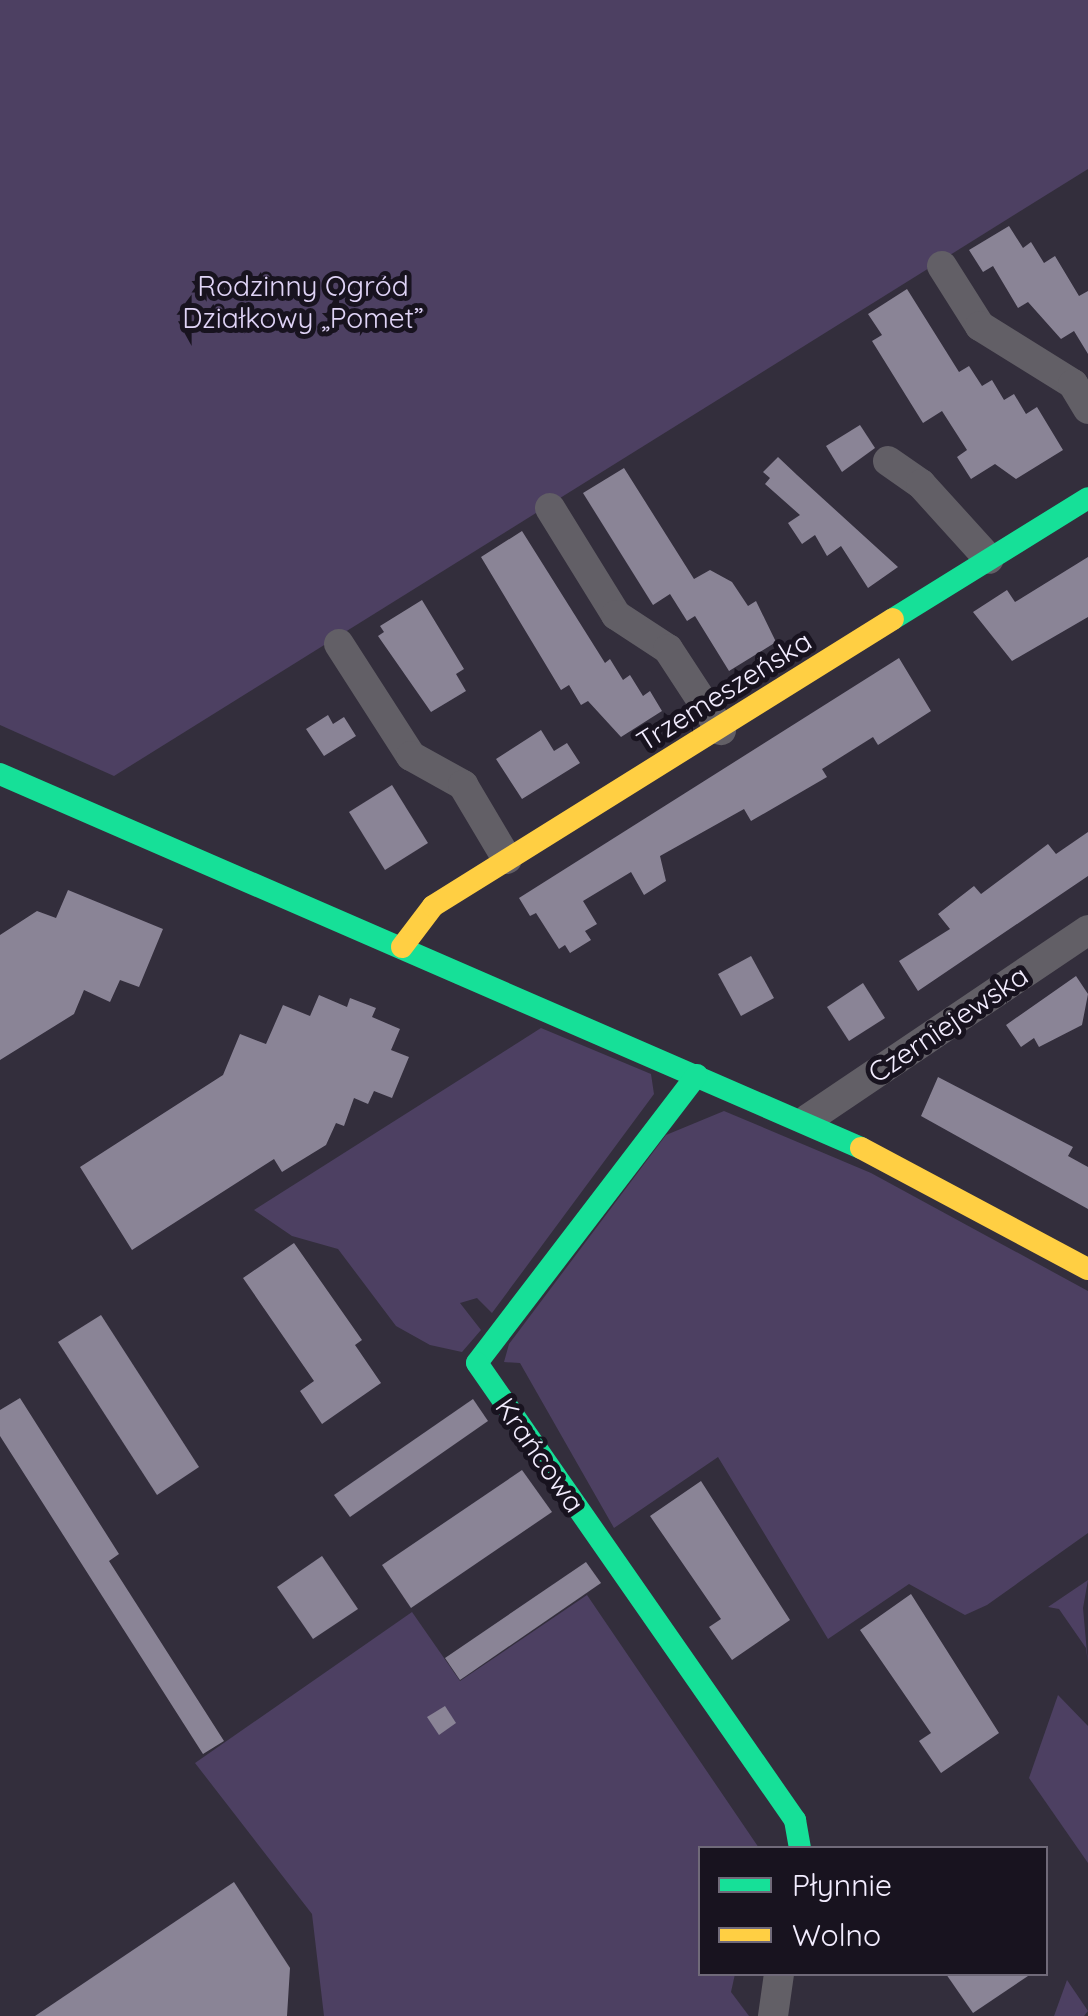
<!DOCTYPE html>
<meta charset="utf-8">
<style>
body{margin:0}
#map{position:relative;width:1088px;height:2016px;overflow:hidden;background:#332e3c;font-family:Quicksand,sans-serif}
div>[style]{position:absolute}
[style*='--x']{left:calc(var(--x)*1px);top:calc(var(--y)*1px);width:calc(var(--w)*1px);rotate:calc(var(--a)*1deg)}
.green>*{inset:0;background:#4d4062}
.building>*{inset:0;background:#8a8496}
.street>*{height:30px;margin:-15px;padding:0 15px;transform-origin:15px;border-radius:15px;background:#625f66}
.fast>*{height:22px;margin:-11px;padding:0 11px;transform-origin:11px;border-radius:11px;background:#16e098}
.slow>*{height:22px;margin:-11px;padding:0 11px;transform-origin:11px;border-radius:11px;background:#ffcf43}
span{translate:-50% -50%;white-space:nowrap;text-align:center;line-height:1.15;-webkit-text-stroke:10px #18131f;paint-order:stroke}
.park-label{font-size:28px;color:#e0d4f7}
.street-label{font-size:28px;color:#f3edff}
.legend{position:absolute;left:698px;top:1846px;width:350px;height:130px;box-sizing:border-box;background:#18131f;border:2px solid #706a79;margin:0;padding:12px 18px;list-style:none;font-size:30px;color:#f3edff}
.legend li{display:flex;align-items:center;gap:20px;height:50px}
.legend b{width:50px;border:2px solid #706a79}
</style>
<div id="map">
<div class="green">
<div style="clip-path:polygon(0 0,1088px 0,1088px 169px,114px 776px,0 725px)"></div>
<div style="clip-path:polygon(541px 1028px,651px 1074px,654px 1094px,492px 1313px,477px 1298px,460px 1303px,481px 1330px,462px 1352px,430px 1345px,396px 1326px,338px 1249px,292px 1236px,254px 1210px)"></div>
<div style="clip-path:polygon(724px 1111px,871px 1173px,1088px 1291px,1088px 1533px,987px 1605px,965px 1615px,909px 1584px,828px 1639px,718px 1457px,614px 1528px,520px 1363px,504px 1362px,509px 1344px,666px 1135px)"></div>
<div style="clip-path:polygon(1088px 1580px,1083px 1608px,1088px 1664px,1086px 1648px,1059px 1609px,1048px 1607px)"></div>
<div style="clip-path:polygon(587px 1595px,759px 1848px,700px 1848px,700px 1974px,735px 1974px,731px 1992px,749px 2016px,324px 2016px,312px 1914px,195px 1763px,412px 1612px,460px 1681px)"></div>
<div style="clip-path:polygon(1058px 1695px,1088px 1726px,1088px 1863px,1029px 1778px)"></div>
<div style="clip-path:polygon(1067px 1980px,1088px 2011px,1084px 2016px,1054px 2016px)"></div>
</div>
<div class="building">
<div style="clip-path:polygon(1009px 226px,1023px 248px,1031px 242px,1044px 263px,1055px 256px,1079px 296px,1088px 291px,1088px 354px,1074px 331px,1061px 339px,1028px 302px,1018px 308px,993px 266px,983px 272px,969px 250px)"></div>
<div style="clip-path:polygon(907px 289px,959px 372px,969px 366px,982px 386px,992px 380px,1004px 400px,1014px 394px,1026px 414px,1037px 407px,1063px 450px,1016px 479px,995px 464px,971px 479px,957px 457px,967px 450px,942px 411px,923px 423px,872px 341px,882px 335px,868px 314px)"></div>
<div style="clip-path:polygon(860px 425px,875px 448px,842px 472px,826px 446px)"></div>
<div style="clip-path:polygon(778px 457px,797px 475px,898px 567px,868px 588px,841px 546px,827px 556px,815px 535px,802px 544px,788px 523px,800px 515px,765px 484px,770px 478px,763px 472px)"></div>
<div style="clip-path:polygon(624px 468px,694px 579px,710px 570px,732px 582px,748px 606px,756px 601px,776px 642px,729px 671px,695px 616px,687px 621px,670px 594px,653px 605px,583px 493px)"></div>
<div style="clip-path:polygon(522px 531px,605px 663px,610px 659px,623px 680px,630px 675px,643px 696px,650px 691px,662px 711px,621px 737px,588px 701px,581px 705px,569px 685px,561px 690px,481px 557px)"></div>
<div style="clip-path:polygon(1088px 557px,1088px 617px,1012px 661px,973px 612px,1007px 590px,1015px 602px)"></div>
<div style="clip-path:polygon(422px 600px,464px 669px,456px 674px,466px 691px,431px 712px,378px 636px,384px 632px,380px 626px)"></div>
<div style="clip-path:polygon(899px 658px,931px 711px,878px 745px,873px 737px,822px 769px,827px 777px,751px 821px,744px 809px,660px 856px,666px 881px,644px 895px,631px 872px,583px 901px,597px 924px,585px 931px,591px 940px,570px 953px,565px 945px,559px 949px,536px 913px,530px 916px,519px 898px)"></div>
<div style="clip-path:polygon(328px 715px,333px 724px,344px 717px,356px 736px,324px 756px,306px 729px)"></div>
<div style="clip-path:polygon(541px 730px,554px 751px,567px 743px,580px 763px,522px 799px,496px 759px)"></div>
<div style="clip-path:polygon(392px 785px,428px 843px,385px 870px,349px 812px)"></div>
<div style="clip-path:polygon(1088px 832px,1088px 876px,918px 991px,899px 961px,950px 929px,938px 914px,974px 886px,981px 894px,1048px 844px,1056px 854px)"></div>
<div style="clip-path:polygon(68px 890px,163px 929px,139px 987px,120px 980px,110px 1002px,84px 990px,74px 1014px,0 1060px,0 935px,37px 911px,56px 918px)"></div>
<div style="clip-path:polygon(751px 956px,774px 998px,741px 1016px,718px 974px)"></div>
<div style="clip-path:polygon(1076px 976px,1088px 994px,1082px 1025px,1039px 1047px,1034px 1038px,1021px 1047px,1006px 1025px)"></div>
<div style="clip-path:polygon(863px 983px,885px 1018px,849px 1041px,827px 1007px)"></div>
<div style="clip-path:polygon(319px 995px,347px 1007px,350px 998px,376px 1008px,372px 1017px,400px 1029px,391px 1050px,409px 1057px,392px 1098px,374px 1091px,368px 1104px,354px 1098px,344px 1126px,336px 1123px,326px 1145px,282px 1172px,274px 1159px,132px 1250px,80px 1167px,223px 1075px,240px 1034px,266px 1044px,283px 1005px,310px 1016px)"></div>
<div style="clip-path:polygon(938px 1077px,1073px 1147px,1068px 1156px,1088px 1167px,1088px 1209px,921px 1116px)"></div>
<div style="clip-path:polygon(294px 1243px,362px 1340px,355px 1345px,381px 1383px,322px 1424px,300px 1391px,314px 1381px,243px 1278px)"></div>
<div style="clip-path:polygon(101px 1315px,199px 1467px,157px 1495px,58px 1342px)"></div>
<div style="clip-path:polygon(20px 1398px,119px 1554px,109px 1561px,224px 1741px,203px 1754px,0 1436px,0 1410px)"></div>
<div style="clip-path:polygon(473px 1399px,488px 1421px,350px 1517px,334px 1495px)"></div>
<div style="clip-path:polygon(522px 1470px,552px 1512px,411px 1608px,382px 1565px)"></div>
<div style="clip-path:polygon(701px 1481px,790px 1620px,732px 1660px,709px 1627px,721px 1619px,650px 1516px)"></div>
<div style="clip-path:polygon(322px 1556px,358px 1609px,313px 1639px,277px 1587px)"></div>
<div style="clip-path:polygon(586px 1562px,601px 1583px,460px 1680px,445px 1658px)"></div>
<div style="clip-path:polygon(911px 1594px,999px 1733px,941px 1773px,919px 1741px,931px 1733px,860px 1630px)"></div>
<div style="clip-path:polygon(445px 1706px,456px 1723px,439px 1735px,427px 1717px)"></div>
<div style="clip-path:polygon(234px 1882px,290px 1968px,287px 2016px,35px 2016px)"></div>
<div style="clip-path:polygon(946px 1974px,1031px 1974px,973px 2013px)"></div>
</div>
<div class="street">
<div style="--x:942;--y:266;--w:71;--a:57.7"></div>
<div style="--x:980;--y:326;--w:110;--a:31.9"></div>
<div style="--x:1073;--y:384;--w:29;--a:59"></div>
<div style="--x:888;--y:461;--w:40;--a:34.9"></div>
<div style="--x:921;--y:484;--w:101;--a:47.8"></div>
<div style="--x:550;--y:508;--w:126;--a:58.3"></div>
<div style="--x:616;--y:615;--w:62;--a:33.2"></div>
<div style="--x:668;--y:649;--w:97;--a:56.8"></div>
<div style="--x:339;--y:644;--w:133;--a:57.3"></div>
<div style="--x:411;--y:756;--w:60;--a:29.1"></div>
<div style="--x:463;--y:785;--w:86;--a:59.3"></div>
<div style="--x:808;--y:1119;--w:338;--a:-34"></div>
<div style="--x:773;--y:2016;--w:42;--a:-81.9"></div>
</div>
<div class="fast">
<div style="--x:893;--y:619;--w:229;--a:-31.8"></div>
<div style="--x:0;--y:774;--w:939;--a:23.48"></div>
<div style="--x:697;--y:1075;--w:362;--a:127.4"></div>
<div style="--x:477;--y:1363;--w:557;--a:55.17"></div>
<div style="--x:795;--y:1820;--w:28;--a:80"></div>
</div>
<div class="slow">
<div style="--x:402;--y:947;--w:51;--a:-52.9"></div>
<div style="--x:433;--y:906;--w:542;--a:-31.96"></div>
<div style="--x:861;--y:1148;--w:257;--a:28.1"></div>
</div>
<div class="park-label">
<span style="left:303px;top:302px">Rodzinny Ogród<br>Działkowy „Pomet”</span>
</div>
<div class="street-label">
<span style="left:724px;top:691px;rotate:-32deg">Trzemeszeńska</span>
<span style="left:948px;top:1024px;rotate:-34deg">Czerniejewska</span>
<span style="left:540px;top:1455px;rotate:55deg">Krańcowa</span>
</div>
<ul class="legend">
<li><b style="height:12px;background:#16e098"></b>Płynnie</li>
<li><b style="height:12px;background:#ffcf43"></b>Wolno</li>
</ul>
</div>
